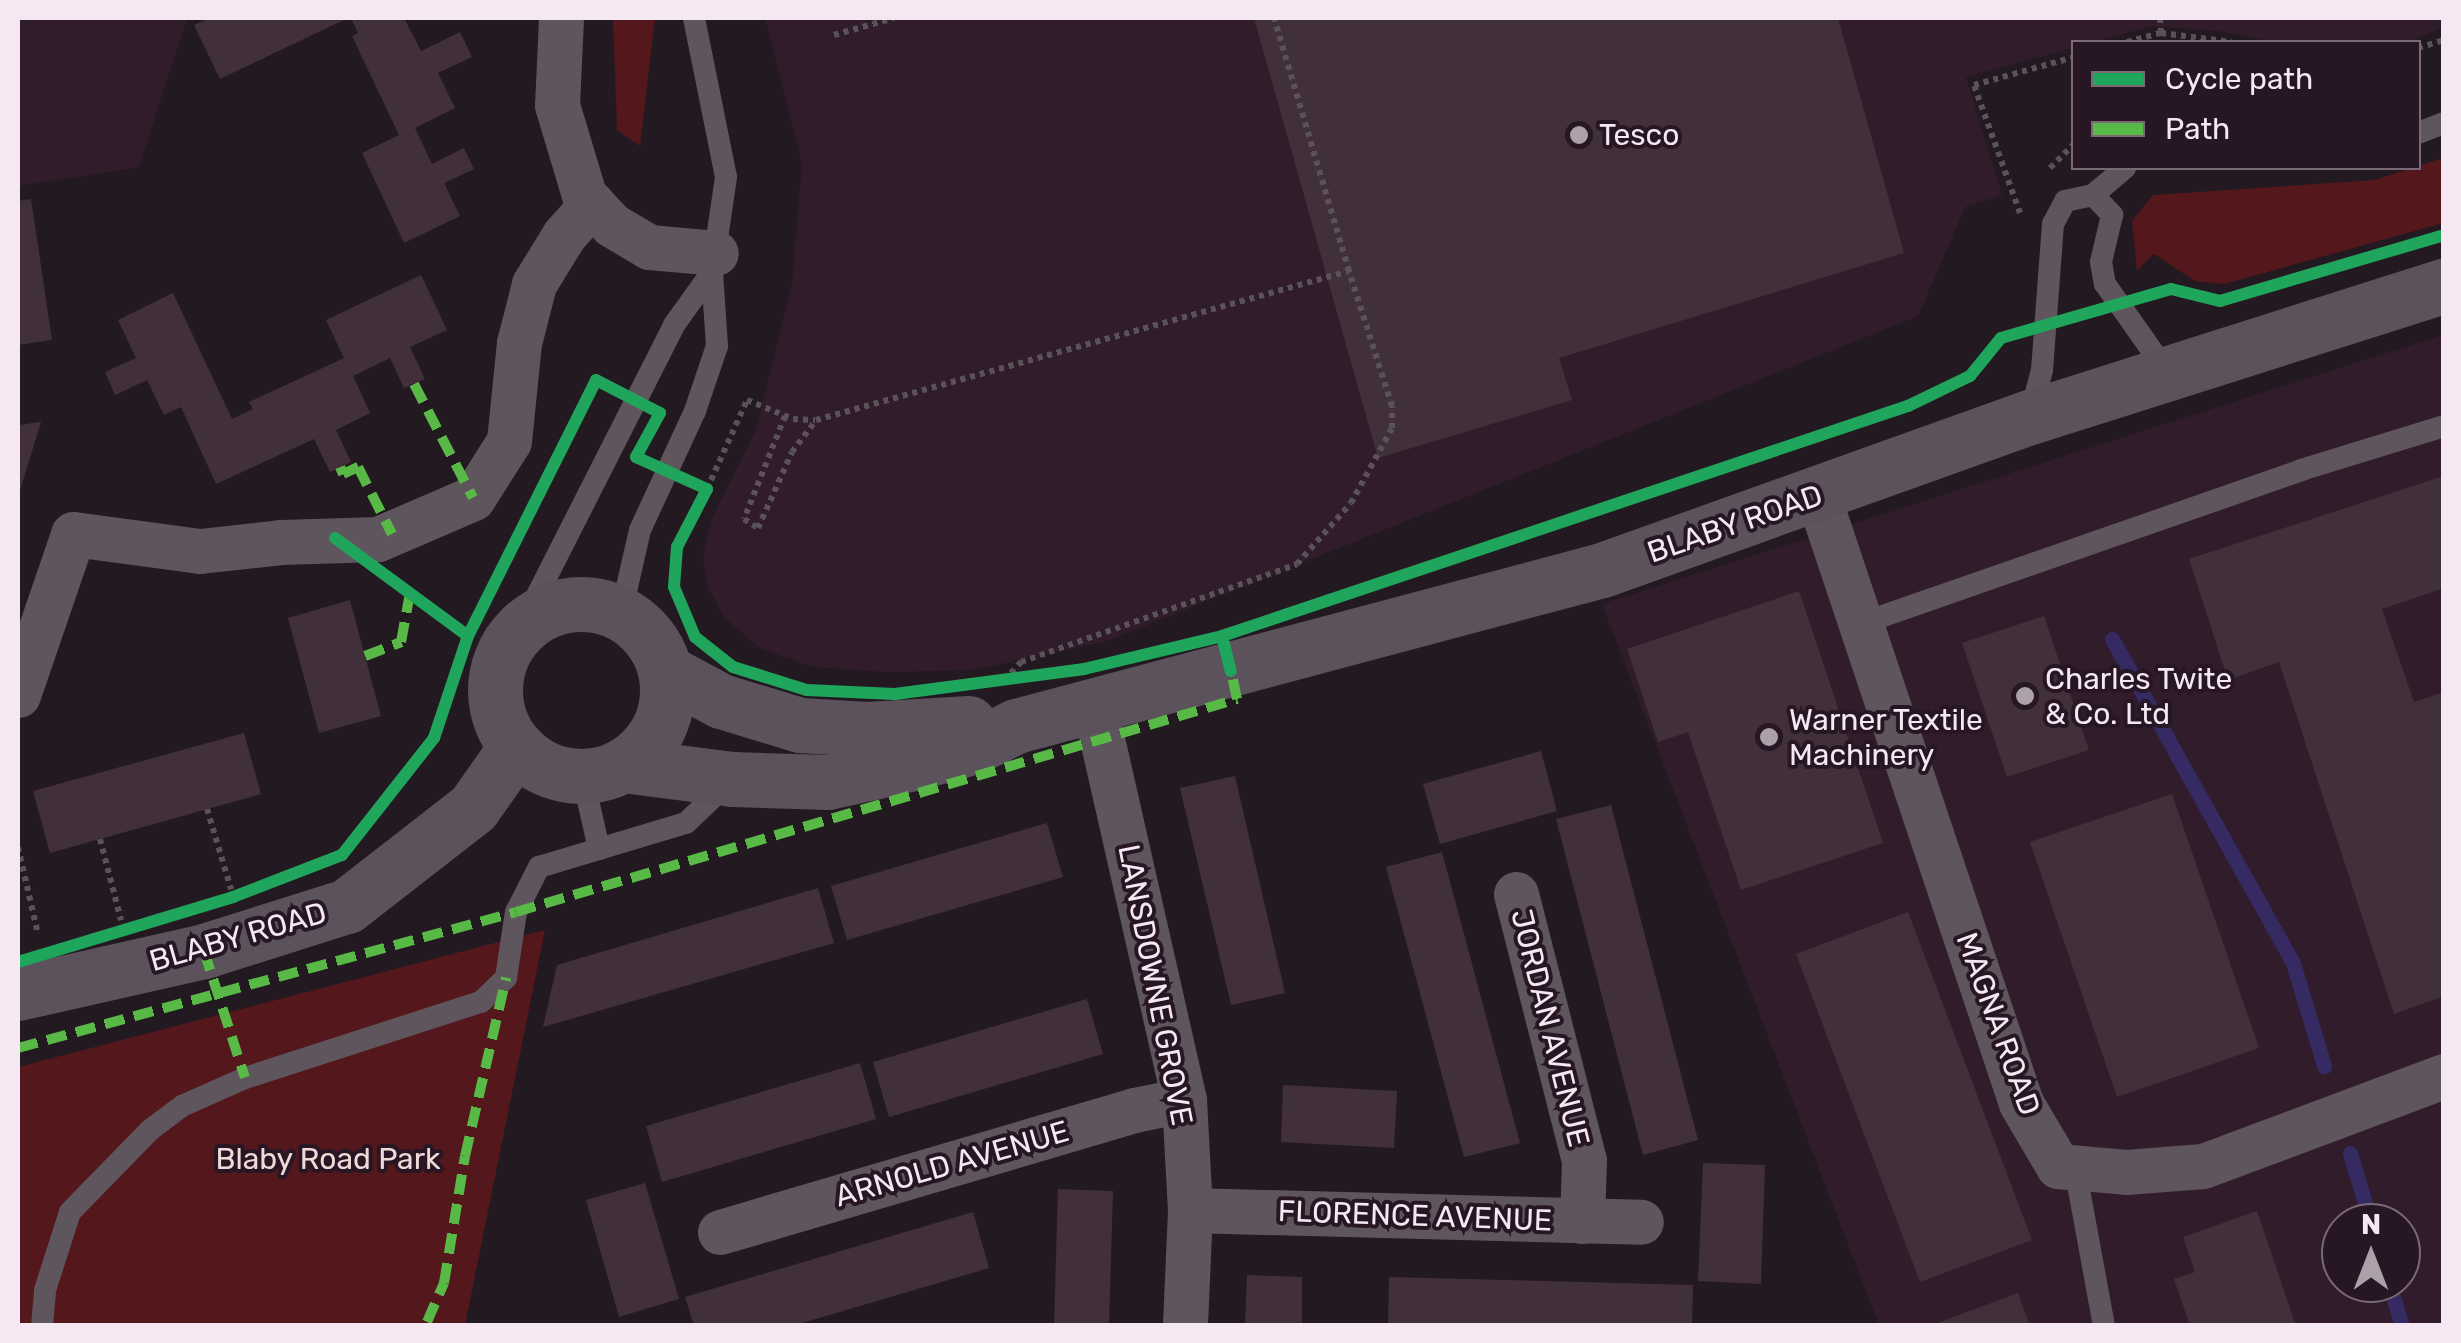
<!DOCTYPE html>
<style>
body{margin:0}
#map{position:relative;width:2461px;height:1343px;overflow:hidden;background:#231a21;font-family:Rubik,sans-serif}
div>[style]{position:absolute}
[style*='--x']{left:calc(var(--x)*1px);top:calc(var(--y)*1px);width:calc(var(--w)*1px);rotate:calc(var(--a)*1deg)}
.built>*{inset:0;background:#311c2c}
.green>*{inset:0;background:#53171c}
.stream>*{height:15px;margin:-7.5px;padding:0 7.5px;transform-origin:7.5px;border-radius:7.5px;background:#362a62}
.building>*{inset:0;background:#413039}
.path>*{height:6px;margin-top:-3px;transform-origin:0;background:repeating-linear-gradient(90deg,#595258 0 5px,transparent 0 10px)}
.lane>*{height:22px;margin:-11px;padding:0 11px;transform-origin:11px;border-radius:11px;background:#5e565c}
.street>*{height:45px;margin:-22.5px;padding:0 22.5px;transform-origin:22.5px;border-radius:22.5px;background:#5e565c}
.secondary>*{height:55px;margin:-27.5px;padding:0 27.5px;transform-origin:27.5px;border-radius:27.5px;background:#5b525b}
.secondary>.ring{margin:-27.5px;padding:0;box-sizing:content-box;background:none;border:55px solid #5b525b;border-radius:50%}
.quiet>*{height:10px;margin-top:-5px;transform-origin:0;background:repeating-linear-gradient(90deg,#58b947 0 20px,transparent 0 30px)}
.cycleway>*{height:12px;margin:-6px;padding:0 6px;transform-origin:6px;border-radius:6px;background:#20a55d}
.dots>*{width:28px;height:28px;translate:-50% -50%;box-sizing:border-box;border:5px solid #271623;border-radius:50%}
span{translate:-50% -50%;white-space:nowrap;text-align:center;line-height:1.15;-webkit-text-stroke:8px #271623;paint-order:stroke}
.poi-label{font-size:30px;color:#f5e8f2}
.left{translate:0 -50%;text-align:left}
.street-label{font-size:30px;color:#f5e8f2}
.park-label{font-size:30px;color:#f1d9d8}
.frame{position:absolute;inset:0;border:20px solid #f5e8f2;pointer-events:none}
.legend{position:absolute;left:2071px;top:40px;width:350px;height:130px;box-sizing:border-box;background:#271623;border:2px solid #796a76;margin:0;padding:12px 18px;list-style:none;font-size:30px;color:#f5e8f2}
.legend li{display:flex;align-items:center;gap:20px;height:50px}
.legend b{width:50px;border:2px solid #796a76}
.north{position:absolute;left:2321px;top:1203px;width:100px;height:100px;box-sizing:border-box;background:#271623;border:2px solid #796a76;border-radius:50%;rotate:0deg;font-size:28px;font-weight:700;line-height:40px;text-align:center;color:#f5e8f2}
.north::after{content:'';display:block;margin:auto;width:35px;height:45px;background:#aca0a9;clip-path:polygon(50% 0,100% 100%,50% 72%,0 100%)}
</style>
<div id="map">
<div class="built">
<div style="clip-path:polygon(18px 18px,187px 18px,139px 167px,18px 186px)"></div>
<div style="clip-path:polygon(765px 18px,2443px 18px,2443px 28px,2406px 42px,2275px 42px,2219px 31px,2152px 26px,2093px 42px,2074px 42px,2073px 48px,1966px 77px,2002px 195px,1965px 207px,1918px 316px,1107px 641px,973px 670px,887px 672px,814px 667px,761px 649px,725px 618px,708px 588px,703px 555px,711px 520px,756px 430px,792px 283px,802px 163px)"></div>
<div style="clip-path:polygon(evenodd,2443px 335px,2443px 1325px,1879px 1325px,1602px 604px,2443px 335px,2341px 1223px,2401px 1223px,2401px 1283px,2341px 1283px,2341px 1223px)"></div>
</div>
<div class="green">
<div style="clip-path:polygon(613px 18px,655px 18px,640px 146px,617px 130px)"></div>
<div style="clip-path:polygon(2443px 158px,2443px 223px,2224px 284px,2195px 281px,2154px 254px,2137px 270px,2132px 221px,2153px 195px,2375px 180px)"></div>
<div style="clip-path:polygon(545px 930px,465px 1325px,18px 1326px,18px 1067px)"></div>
</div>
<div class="stream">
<div style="--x:2112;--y:639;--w:371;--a:60.8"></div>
<div style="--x:2293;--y:963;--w:108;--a:73.2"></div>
<div style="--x:2350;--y:1153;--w:73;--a:73.3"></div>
<div style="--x:2389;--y:1283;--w:45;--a:73.2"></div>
</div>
<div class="building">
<div style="clip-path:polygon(210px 18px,348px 18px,220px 79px,194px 25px)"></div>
<div style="clip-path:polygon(351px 18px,404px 18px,421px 51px,460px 32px,472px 57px,438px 73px,455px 108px,415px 128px,432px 164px,464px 148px,474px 169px,444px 183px,460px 216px,404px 243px,362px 153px,399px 135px,352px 36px,358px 33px)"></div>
<div style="clip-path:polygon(1254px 18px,1838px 18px,1904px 253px,1559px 358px,1572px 400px,1378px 458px)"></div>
<div style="clip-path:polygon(31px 199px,52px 340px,18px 345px,18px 201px)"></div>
<div style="clip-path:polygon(421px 275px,447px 330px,410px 347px,425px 379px,404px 388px,390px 358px,353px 376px,370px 413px,336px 430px,351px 462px,330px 472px,314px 439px,216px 484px,181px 407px,164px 415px,147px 380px,115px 395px,105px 372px,136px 358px,118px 320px,173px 293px,232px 419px,253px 409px,249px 402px,344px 358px,326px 320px)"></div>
<div style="clip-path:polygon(41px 422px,18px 497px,18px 425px)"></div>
<div style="clip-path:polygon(2444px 476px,2444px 588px,2382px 609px,2414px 702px,2444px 692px,2444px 996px,2394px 1014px,2279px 662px,2228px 680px,2189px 559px)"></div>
<div style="clip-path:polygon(1799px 591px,1883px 843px,1741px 890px,1688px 732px,1658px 742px,1627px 649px)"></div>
<div style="clip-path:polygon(350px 600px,381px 716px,319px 733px,288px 618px)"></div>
<div style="clip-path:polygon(2044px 616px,2089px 750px,2007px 777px,1962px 643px)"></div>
<div style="clip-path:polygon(244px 733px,261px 794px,50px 853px,33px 791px)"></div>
<div style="clip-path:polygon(1541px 751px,1557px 811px,1440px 844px,1423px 784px)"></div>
<div style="clip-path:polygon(1235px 776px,1285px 993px,1231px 1005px,1180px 788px)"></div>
<div style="clip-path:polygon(2172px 794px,2259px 1048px,2117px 1097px,2030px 842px)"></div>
<div style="clip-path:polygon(1611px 805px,1698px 1140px,1643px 1155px,1556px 819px)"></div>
<div style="clip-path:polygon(1047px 823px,1063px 877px,847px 940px,831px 886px)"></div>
<div style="clip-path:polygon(1442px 852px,1520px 1143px,1464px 1157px,1386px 867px)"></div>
<div style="clip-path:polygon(818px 888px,834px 943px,543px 1027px,557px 965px)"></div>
<div style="clip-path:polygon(1908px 912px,2032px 1240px,1920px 1282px,1796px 954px)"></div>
<div style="clip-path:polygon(1087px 999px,1103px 1054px,889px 1117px,873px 1062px)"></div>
<div style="clip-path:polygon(860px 1063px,876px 1119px,662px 1182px,646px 1126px)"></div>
<div style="clip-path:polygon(1283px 1085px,1397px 1091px,1394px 1148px,1281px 1142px)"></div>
<div style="clip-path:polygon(1703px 1163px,1765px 1165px,1761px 1284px,1698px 1281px)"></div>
<div style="clip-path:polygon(645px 1183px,679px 1299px,619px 1317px,586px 1200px)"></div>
<div style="clip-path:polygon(1058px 1189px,1113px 1191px,1109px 1326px,1054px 1326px)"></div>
<div style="clip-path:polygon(2257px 1211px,2296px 1326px,2190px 1326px,2174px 1279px,2195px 1272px,2183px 1237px)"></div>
<div style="clip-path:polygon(973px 1212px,989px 1268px,792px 1326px,694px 1326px,685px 1297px)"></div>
<div style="clip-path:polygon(1247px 1275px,1302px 1277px,1302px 1326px,1245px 1326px)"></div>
<div style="clip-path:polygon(1389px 1277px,1693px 1285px,1692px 1326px,1388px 1326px)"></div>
<div style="clip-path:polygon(2018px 1293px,2030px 1326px,1932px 1326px,1932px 1325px)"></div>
</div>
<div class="path">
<div style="--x:2160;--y:18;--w:15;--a:86"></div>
<div style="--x:834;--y:35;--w:62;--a:-15.8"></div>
<div style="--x:2127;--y:42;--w:35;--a:-15"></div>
<div style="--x:2161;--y:33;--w:71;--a:7.3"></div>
<div style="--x:2418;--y:48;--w:27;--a:-17"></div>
<div style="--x:2050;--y:168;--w:34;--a:-45"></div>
<div style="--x:2020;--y:213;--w:136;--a:-109.8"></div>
<div style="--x:1974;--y:85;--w:104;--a:-15.6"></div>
<div style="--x:785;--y:416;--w:111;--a:111.7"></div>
<div style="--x:744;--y:519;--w:17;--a:33"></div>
<div style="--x:758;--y:528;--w:83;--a:-65.9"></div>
<div style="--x:792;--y:452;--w:40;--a:-53"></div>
<div style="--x:816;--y:420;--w:553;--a:-15.62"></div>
<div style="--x:1349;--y:271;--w:264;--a:-106.5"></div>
<div style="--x:707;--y:489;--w:98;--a:-65.8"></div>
<div style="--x:747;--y:400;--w:50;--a:22.4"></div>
<div style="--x:793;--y:419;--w:22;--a:3"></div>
<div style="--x:1011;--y:673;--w:15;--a:-48"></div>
<div style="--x:1021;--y:662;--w:293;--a:-19.5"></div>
<div style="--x:1297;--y:564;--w:81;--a:-48.5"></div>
<div style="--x:1351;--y:503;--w:85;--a:-61.3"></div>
<div style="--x:1392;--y:428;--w:22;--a:-90"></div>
<div style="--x:1392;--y:406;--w:142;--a:-107.7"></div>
<div style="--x:207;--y:809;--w:84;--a:73.3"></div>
<div style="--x:100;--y:839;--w:84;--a:75.5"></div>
<div style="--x:18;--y:847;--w:89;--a:77.1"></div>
</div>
<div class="lane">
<div style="--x:2418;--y:133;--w:28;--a:-21"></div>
<div style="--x:2093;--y:195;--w:28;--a:46"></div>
<div style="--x:2112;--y:215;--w:48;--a:103.2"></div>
<div style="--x:2101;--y:262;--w:22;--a:80"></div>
<div style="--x:2105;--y:284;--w:108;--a:54.8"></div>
<div style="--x:2031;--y:412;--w:43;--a:-75.3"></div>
<div style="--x:2042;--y:370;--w:146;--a:-85.7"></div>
<div style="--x:2053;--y:224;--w:26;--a:-62"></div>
<div style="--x:2065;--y:201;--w:29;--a:-12"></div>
<div style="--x:2093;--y:195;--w:42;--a:-40.2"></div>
<div style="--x:621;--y:613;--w:85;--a:-77.1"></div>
<div style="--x:640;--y:530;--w:131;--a:-65.2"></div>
<div style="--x:695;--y:411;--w:69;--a:-71.3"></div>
<div style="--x:717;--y:346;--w:74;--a:-93.9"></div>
<div style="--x:712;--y:272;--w:96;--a:-81.6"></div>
<div style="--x:726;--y:177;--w:162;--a:-101.4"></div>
<div style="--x:1860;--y:624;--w:467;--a:-19.2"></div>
<div style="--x:2301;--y:470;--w:150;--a:-17.1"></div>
<div style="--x:521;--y:627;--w:339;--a:-63.1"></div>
<div style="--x:674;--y:325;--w:65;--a:-54.4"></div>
<div style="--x:599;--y:849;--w:50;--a:-102.7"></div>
<div style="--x:588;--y:800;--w:35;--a:-55"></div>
<div style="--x:2075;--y:1168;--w:161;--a:79.6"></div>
<div style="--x:42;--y:1326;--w:36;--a:-85"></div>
<div style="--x:45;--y:1290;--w:82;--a:-72.2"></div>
<div style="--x:70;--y:1212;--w:115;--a:-45.7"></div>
<div style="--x:150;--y:1130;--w:40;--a:-37"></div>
<div style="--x:182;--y:1106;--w:69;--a:-24"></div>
<div style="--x:245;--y:1078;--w:248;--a:-17.9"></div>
<div style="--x:481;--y:1002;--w:35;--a:-44"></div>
<div style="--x:506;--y:978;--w:67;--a:-81.4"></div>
<div style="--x:516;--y:912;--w:51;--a:-62.9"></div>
<div style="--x:539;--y:867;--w:153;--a:-16.7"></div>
<div style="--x:686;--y:823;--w:57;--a:-43.6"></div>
</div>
<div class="street">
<div style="--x:561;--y:18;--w:87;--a:92.6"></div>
<div style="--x:557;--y:105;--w:94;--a:73.3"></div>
<div style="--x:584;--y:195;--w:41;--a:47"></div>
<div style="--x:612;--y:225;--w:43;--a:30.7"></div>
<div style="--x:649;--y:247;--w:67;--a:5.1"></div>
<div style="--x:1818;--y:496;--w:640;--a:71.51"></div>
<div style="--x:2021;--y:1103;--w:73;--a:59.6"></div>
<div style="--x:2058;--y:1166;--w:68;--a:5"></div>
<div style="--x:2126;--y:1172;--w:77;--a:-4.5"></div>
<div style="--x:2203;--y:1166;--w:257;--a:-20.5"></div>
<div style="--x:18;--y:695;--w:170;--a:-71.1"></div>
<div style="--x:73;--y:534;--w:128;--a:7.6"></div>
<div style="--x:200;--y:551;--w:81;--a:-6.3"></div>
<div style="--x:281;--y:542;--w:97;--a:-1.8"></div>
<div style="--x:378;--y:539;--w:103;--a:-23.3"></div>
<div style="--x:473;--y:498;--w:67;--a:-57.7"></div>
<div style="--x:509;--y:441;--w:99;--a:-84.2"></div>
<div style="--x:519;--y:343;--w:61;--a:-75.7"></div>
<div style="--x:534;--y:284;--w:57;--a:-58.5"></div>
<div style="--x:564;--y:235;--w:42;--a:-47.9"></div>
<div style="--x:1095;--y:708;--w:402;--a:77.2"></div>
<div style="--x:1184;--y:1100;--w:110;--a:86.9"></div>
<div style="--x:1190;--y:1210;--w:116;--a:92.5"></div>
<div style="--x:1516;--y:894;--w:275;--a:75.7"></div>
<div style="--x:1584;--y:1160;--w:61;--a:91.9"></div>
<div style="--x:1190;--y:1210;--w:451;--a:1.5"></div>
<div style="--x:720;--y:1232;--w:432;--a:-16.4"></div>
<div style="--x:1134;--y:1110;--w:51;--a:-11.3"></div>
</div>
<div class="secondary">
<div class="ring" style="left:495px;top:604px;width:117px;height:117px"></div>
<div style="--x:665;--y:671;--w:64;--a:28.2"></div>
<div style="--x:721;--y:701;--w:83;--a:16.9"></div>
<div style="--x:800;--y:725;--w:67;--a:3.4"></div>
<div style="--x:867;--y:729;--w:102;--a:-3.4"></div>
<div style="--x:623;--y:765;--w:110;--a:7.3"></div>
<div style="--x:732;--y:779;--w:96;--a:1.8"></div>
<div style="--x:828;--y:782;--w:88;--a:-12.5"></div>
<div style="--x:914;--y:763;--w:64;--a:-15.3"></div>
<div style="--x:976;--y:746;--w:45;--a:-26.6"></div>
<div style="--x:1016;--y:726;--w:606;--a:-14.91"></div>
<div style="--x:1602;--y:570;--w:455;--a:-19.7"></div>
<div style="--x:2030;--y:417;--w:434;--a:-17.6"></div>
<div style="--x:18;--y:993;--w:191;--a:-12.7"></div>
<div style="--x:204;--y:951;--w:150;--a:-17.5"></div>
<div style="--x:347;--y:906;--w:160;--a:-37.9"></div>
<div style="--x:473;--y:808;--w:75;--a:-54.8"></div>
</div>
<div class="quiet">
<div style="--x:414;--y:384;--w:128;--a:62.6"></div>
<div style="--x:340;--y:467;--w:8;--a:67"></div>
<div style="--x:343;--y:474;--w:17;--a:-25"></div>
<div style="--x:358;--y:467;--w:75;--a:63.1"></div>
<div style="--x:365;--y:656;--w:39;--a:-21"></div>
<div style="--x:401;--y:642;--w:50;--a:-79.6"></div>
<div style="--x:204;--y:951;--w:133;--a:72.1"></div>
<div style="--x:18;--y:1048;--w:516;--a:-15.27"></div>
<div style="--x:516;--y:912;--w:752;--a:-16.46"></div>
<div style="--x:1237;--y:699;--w:29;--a:-102"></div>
<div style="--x:427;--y:1322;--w:43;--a:-66.4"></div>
<div style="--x:444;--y:1283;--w:129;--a:-80.6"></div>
<div style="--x:465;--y:1156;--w:183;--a:-77"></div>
</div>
<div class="cycleway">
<div style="--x:335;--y:538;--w:165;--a:36.4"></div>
<div style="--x:1222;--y:636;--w:724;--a:-18.54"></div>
<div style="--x:1908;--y:406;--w:69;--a:-25.8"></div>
<div style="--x:1970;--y:376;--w:49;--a:-50.8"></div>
<div style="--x:2001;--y:338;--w:177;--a:-16.1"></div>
<div style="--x:2171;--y:289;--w:50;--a:13.8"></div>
<div style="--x:2220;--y:301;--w:234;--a:-16.4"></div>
<div style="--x:18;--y:962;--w:225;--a:-16.8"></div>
<div style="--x:233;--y:897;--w:117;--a:-21.1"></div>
<div style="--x:342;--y:855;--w:149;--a:-51.8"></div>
<div style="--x:434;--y:738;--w:108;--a:-71.6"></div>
<div style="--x:468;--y:636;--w:286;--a:-63.4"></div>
<div style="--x:596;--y:380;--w:72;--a:27.3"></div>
<div style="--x:660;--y:413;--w:50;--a:118.6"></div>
<div style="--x:636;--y:457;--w:78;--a:24.3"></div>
<div style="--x:707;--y:489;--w:65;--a:117.3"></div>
<div style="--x:677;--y:547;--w:40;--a:94.3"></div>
<div style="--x:674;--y:587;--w:54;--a:67.2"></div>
<div style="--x:695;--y:637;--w:48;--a:38.3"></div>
<div style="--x:733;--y:667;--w:77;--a:17.3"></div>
<div style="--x:807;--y:690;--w:88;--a:2.6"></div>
<div style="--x:895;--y:694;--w:191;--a:-7.5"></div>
<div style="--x:1084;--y:669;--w:142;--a:-13.4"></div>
<div style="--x:1222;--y:636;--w:36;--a:76"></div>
</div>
<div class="dots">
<div style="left:1579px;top:135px;background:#aca0a9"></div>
<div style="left:2025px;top:696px;background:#aca0a9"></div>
<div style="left:1769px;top:737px;background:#aca0a9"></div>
</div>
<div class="poi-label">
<span class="left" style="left:1599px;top:135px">Tesco</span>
<span class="left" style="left:2045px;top:696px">Charles Twite<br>&amp; Co. Ltd</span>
<span class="left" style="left:1789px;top:737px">Warner Textile<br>Machinery</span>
</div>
<div class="street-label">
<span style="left:1735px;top:524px;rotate:-19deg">BLABY ROAD</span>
<span style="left:238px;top:937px;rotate:-16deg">BLABY ROAD</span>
<span style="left:1155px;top:985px;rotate:79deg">LANSDOWNE GROVE</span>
<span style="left:1998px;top:1024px;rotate:70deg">MAGNA ROAD</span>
<span style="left:1550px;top:1028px;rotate:76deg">JORDAN AVENUE</span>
<span style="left:952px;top:1164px;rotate:-16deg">ARNOLD AVENUE</span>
<span style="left:1415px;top:1216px;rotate:2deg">FLORENCE AVENUE</span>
</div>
<div class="park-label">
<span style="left:328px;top:1159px">Blaby Road Park</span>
</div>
<div class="frame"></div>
<ul class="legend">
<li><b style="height:12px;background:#20a55d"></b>Cycle path</li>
<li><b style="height:12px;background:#58b947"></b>Path</li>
</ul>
<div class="north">N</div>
</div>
